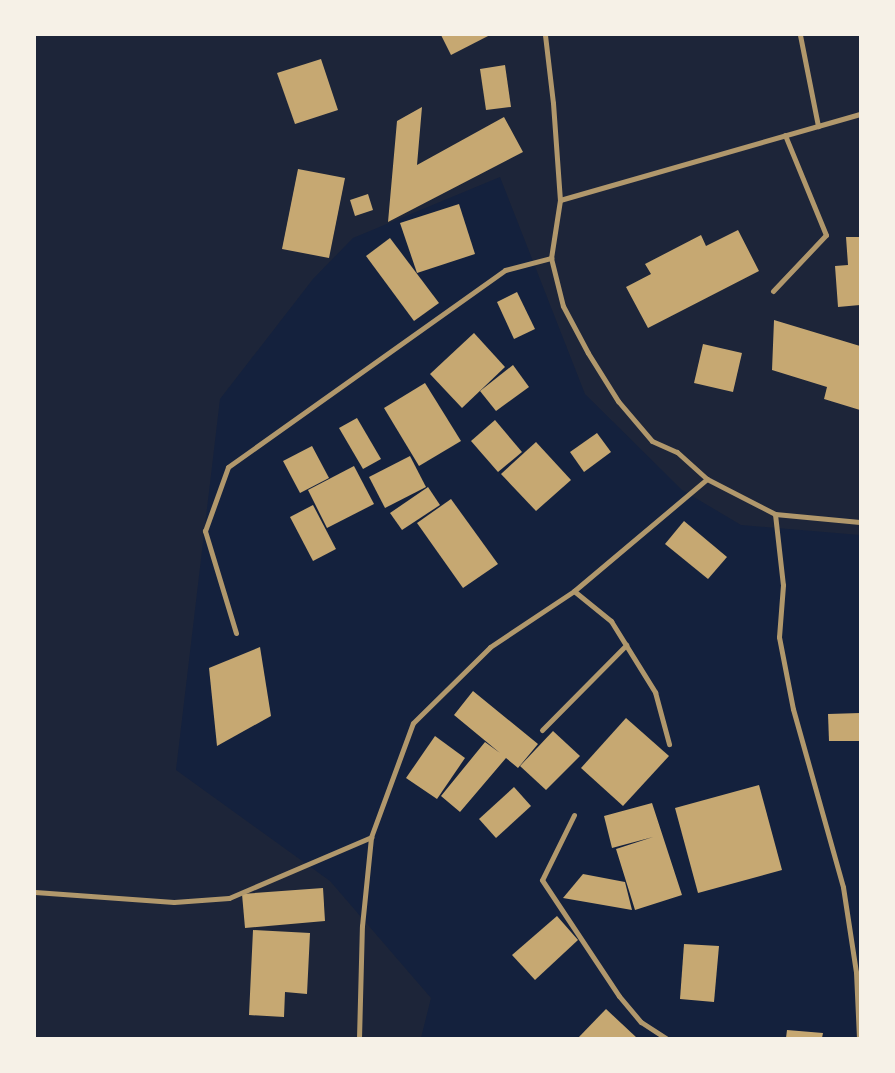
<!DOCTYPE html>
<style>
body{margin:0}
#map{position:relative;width:895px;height:1073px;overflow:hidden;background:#14213d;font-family:"PT Sans",sans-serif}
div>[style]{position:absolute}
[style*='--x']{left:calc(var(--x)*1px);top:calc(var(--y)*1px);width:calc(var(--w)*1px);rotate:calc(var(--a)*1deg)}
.green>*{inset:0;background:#1d2539}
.building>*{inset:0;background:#c6a872}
.minor>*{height:5px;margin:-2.5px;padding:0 2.5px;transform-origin:2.5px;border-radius:2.5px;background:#b1986c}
span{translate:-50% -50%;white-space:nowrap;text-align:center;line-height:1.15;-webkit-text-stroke:4px #f6f1e7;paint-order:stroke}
.frame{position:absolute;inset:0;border:36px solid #f6f1e7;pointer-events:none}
</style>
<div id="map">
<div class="green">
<div style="clip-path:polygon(35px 35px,860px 35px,860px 535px,741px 525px,682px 490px,585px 394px,500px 177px,353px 238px,313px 279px,220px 399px,176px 770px,330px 881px,431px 998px,421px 1038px,35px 1038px)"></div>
</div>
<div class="building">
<div style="clip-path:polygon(441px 35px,490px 35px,451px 55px)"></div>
<div style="clip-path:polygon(321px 59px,338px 110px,295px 124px,277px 73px)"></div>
<div style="clip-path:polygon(505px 65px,511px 107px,486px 110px,480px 69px)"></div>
<div style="clip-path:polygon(422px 107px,417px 165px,504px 117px,523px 152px,388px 222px,397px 121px)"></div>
<div style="clip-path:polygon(298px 169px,345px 178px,329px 258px,282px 249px)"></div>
<div style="clip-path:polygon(368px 194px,373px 210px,355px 216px,350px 200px)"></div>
<div style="clip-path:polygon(459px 204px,475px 254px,417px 273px,400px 223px)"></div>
<div style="clip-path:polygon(738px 230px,759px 271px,648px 328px,626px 287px,651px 274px,645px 264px,701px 235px,706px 246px)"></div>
<div style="clip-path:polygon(846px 237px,860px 237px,860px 305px,838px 307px,835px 266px,848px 265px)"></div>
<div style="clip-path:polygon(390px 238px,439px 303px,414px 321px,366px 256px)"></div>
<div style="clip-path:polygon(517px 292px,535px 329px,514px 339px,497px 302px)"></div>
<div style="clip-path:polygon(774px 320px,860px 346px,860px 410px,824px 399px,827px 387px,772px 370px)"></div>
<div style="clip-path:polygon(474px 333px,505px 367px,462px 408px,430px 374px)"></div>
<div style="clip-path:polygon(703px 344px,742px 353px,733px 392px,694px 383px)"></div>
<div style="clip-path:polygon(513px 365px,529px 387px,496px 411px,480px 391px)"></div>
<div style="clip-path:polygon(425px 383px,461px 441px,419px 466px,384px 408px)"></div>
<div style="clip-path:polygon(357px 418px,381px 459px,363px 469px,339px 428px)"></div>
<div style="clip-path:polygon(495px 420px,522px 452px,498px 472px,471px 441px)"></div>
<div style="clip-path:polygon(597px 433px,611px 452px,584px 472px,570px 452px)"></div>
<div style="clip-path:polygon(536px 442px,571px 480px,536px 511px,501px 474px)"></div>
<div style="clip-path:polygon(312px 446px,329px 478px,300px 493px,283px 461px)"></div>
<div style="clip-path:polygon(410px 456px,426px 487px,385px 508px,369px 477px)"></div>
<div style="clip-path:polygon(354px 466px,374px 504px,327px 528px,308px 490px)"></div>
<div style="clip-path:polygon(428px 487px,440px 505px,402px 530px,390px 513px)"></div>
<div style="clip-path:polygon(451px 499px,498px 564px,463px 588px,417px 523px)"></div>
<div style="clip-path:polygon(313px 505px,336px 549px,313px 561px,290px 517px)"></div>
<div style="clip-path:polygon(684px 521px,727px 557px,708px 579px,665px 544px)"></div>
<div style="clip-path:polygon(260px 647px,271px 716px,217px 746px,209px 668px)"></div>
<div style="clip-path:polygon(473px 691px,538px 744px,518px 768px,506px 758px,460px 812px,441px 796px,485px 742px,500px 753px,454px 715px)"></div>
<div style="clip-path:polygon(860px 713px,860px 741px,829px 741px,828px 714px)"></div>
<div style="clip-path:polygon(626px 718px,669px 756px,623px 806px,581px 768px)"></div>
<div style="clip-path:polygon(553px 731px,580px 756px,546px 790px,520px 766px)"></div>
<div style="clip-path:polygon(435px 736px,465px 758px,437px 799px,406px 778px)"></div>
<div style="clip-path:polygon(759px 785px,782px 870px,698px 893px,675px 808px)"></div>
<div style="clip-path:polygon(514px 787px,531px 806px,496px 838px,479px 819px)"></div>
<div style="clip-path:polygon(652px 803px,682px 895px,635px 910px,616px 849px,653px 837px,612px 848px,604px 816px)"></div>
<div style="clip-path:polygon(583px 874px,625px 882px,632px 910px,563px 898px)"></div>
<div style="clip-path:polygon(323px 888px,325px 921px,245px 928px,242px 894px)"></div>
<div style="clip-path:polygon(557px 916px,578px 940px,535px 980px,512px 955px)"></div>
<div style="clip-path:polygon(253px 930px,310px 933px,307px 994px,285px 992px,284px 1017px,249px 1015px)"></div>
<div style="clip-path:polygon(684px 944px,719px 946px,714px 1002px,680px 999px)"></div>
<div style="clip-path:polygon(606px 1009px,637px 1038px,578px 1038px)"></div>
<div style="clip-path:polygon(787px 1030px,823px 1033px,822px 1038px,786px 1038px)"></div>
</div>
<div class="minor">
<div style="--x:545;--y:35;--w:68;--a:83.3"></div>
<div style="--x:553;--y:103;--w:97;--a:85.9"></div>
<div style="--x:560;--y:200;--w:59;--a:98.8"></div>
<div style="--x:551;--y:258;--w:49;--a:76"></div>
<div style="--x:563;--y:306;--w:53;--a:62"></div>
<div style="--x:588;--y:353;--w:57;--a:58"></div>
<div style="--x:618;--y:401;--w:52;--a:49.6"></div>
<div style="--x:652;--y:441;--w:27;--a:24"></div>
<div style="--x:677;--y:452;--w:40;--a:42"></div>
<div style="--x:707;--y:479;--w:76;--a:27.2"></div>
<div style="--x:775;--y:514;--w:85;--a:5.4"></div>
<div style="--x:800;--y:35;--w:93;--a:78.8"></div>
<div style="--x:560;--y:200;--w:312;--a:-16"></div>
<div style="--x:773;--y:291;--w:77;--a:-46.6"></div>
<div style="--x:826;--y:235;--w:108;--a:-112.3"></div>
<div style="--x:775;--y:514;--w:71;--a:83.6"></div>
<div style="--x:783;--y:585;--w:52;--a:94.4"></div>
<div style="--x:779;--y:637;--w:73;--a:79"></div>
<div style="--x:793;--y:709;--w:185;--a:74.3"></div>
<div style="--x:843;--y:887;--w:86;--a:81.3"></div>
<div style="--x:856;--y:972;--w:66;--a:87.4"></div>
<div style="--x:574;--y:591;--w:48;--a:39"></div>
<div style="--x:611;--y:621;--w:84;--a:58.2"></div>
<div style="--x:655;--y:692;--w:54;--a:74.9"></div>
<div style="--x:236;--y:633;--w:107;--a:-106.9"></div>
<div style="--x:205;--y:531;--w:68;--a:-70.2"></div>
<div style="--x:228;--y:467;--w:340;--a:-35.4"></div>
<div style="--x:505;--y:270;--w:48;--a:-14.6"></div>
<div style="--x:542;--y:730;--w:120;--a:-45.3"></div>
<div style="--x:574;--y:815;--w:72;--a:116.2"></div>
<div style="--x:542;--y:880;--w:139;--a:56.4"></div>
<div style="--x:619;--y:996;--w:34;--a:50"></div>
<div style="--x:641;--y:1022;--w:30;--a:33"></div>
<div style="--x:35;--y:892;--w:139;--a:4.1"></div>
<div style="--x:174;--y:902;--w:55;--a:-4.2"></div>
<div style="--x:229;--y:898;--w:155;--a:-23.2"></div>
<div style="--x:371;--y:837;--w:121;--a:-69.8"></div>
<div style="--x:413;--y:723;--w:108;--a:-44.6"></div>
<div style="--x:490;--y:647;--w:101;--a:-33.7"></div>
<div style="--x:574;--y:591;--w:174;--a:-40.1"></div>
<div style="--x:359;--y:1038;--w:112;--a:-88.5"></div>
<div style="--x:362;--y:926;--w:89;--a:-84.2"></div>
</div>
<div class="frame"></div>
</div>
